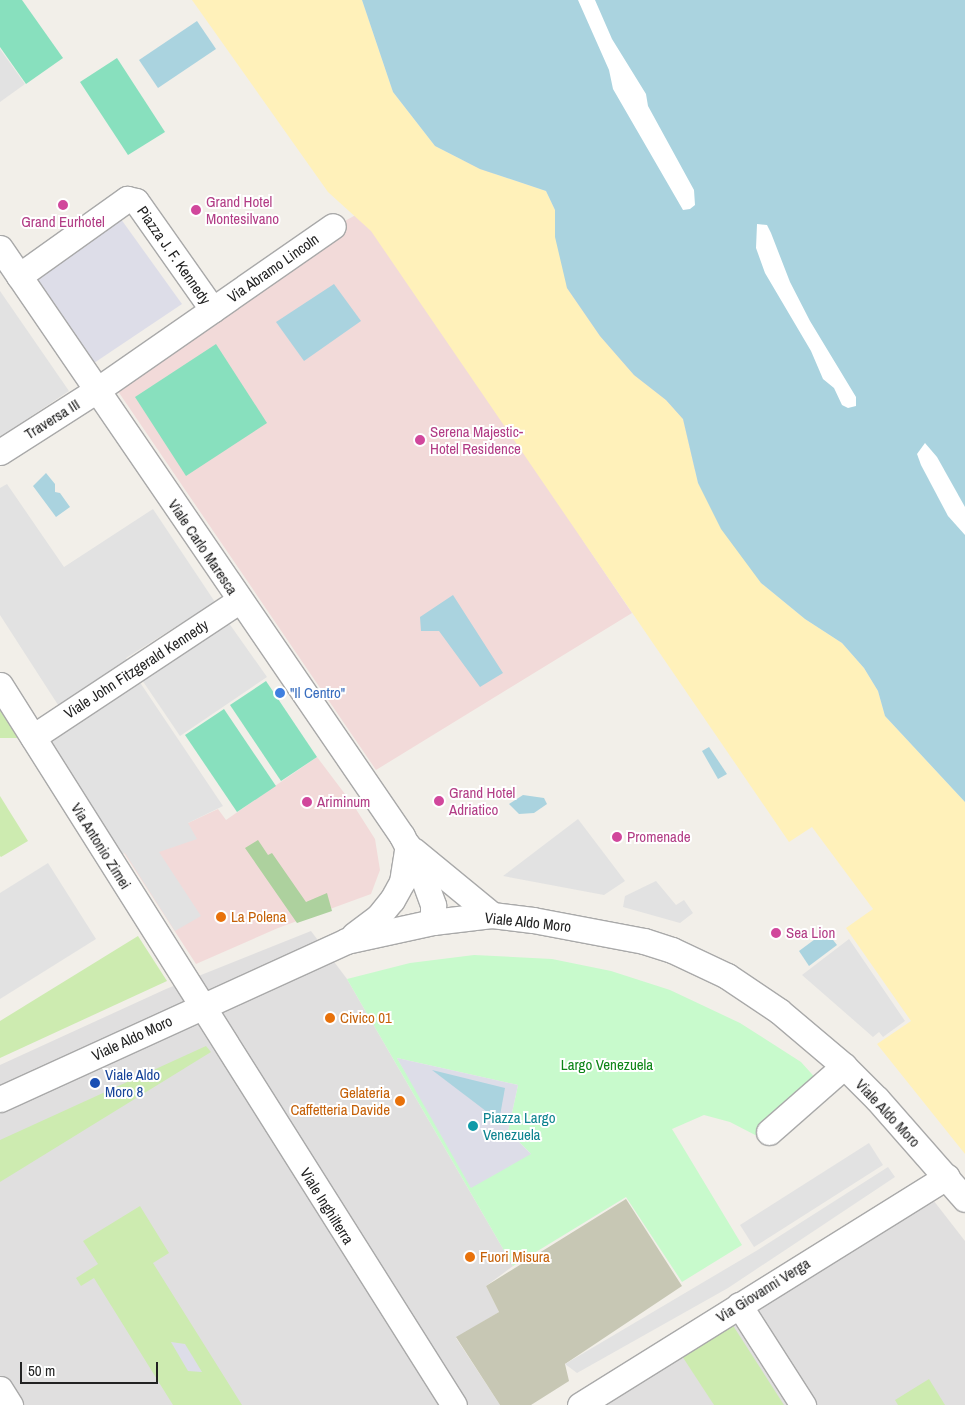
<!DOCTYPE html>
<style>
body{margin:0}
#map{position:relative;width:965px;height:1405px;overflow:hidden;background:#f2efe9;font-family:"Archivo Narrow",sans-serif}
div>[style]{position:absolute}
[style*='--x']{left:calc(var(--x)*1px);top:calc(var(--y)*1px);width:calc(var(--w)*1px);rotate:calc(var(--a)*1deg)}
.residential>*{inset:0;background:#e0dfdf}
.commercial>*{inset:0;background:#f2dad9}
.construction>*{inset:0;background:#c7c7b4}
.grass>*{inset:0;background:#cdebb0}
.forest>*{inset:0;background:#add19e}
.sand>*{inset:0;background:#fff1ba}
.park>*{inset:0;background:#c8facc}
.pitch>*{inset:0;background:#88e0be}
.parking>*{inset:0;background:#e2e2e2}
.plaza>*{inset:0;background:#dddde8}
.water>*{inset:0;background:#aad3df}
.pier>*{inset:0;background:#fff}
.roads{filter:drop-shadow(1px 0 #a9a9a9) drop-shadow(-1px 0 #a9a9a9) drop-shadow(0 1px #a9a9a9) drop-shadow(0 -1px #a9a9a9)}
.minor>*{height:25px;margin:-12.5px;padding:0 12.5px;transform-origin:12.5px;border-radius:12.5px;background:#fff}
.dots>*{width:14px;height:14px;translate:-50% -50%;box-sizing:border-box;border:2px solid #fff;border-radius:50%}
span{translate:-50% -50%;white-space:nowrap;text-align:center;line-height:1.15;-webkit-text-stroke:4px #fff;paint-order:stroke}
.hotel-label{font-size:15px;color:#b23c85}
.left{translate:0 -50%;text-align:left}
.street-label{font-size:15px;color:#222}
.shop-label{font-size:15px;color:#366cbe}
.food-label{font-size:15px;color:#c56008}
.right{translate:-100% -50%;text-align:right}
.park-label{font-size:15px;color:#0c8416}
.transit-label{font-size:15px;color:#164399}
.culture-label{font-size:15px;color:#0d838f}
.scale{position:absolute;left:20px;top:1362px;width:138px;height:22px;box-sizing:border-box;border:2px solid #222;border-top:0;padding-left:6px;font-size:15px;line-height:18px;white-space:nowrap;color:#222;-webkit-text-stroke:4px #fff;paint-order:stroke}
</style>
<div id="map">
<div class="residential">
<div style="clip-path:polygon(311px 931px,347px 979px,513px 1266px,486px 1286px,499px 1312px,456px 1338px,500px 1405px,0 1405px,0 1065px,166px 989px)"></div>
<div style="clip-path:polygon(930px 1196px,965px 1241px,965px 1405px,606px 1405px)"></div>
</div>
<div class="commercial">
<div style="clip-path:polygon(457px 158px,493px 173px,555px 220px,681px 410px,695px 469px,582px 539px,632px 613px,376px 770px,111px 381px,320px 235px)"></div>
<div style="clip-path:polygon(317px 757px,354px 806px,375px 839px,380px 870px,371px 894px,278px 928px,196px 964px,124px 853px,218px 809px,226px 820px)"></div>
</div>
<div class="construction">
<div style="clip-path:polygon(626px 1199px,682px 1286px,565px 1364px,569px 1381px,531px 1405px,500px 1405px,456px 1337px,499px 1312px,486px 1286px)"></div>
</div>
<div class="grass">
<div style="clip-path:polygon(0 710px,18px 738px,0 738px)"></div>
<div style="clip-path:polygon(0 796px,28px 841px,1px 857px,0 856px)"></div>
<div style="clip-path:polygon(138px 936px,167px 981px,0 1058px,0 1021px)"></div>
<div style="clip-path:polygon(206px 1046px,211px 1052px,0 1182px,0 1140px)"></div>
<div style="clip-path:polygon(140px 1206px,169px 1253px,153px 1263px,242px 1405px,173px 1405px,94px 1278px,81px 1286px,76px 1278px,98px 1264px,83px 1241px)"></div>
<div style="clip-path:polygon(732px 1324px,784px 1405px,714px 1405px,682px 1356px)"></div>
<div style="clip-path:polygon(929px 1379px,945px 1405px,898px 1405px,895px 1400px)"></div>
</div>
<div class="forest">
<div style="clip-path:polygon(258px 840px,268px 855px,272px 853px,306px 902px,327px 893px,332px 911px,297px 923px,245px 848px)"></div>
</div>
<div class="sand">
<div style="clip-path:polygon(192px 0,362px 0,393px 92px,435px 146px,480px 169px,546px 191px,555px 210px,567px 288px,600px 336px,634px 375px,666px 400px,683px 419px,698px 483px,761px 583px,805px 619px,842px 643px,864px 668px,878px 691px,885px 716px,965px 802px,965px 1154px,877px 1044px,911px 1021px,846px 928px,873px 909px,812px 827px,789px 842px,371px 231px,328px 192px)"></div>
</div>
<div class="park">
<div style="clip-path:polygon(evenodd,474px 955px,552px 959px,611px 971px,670px 990px,740px 1023px,801px 1062px,820px 1083px,759px 1137px,730px 1122px,704px 1115px,672px 1129px,742px 1245px,682px 1282px,626px 1197px,513px 1266px,347px 979px,410px 963px,474px 955px,397px 1058px,518px 1085px,508px 1131px,531px 1154px,425px 1104px,397px 1058px)"></div>
</div>
<div class="pitch">
<div style="clip-path:polygon(0 0,22px 0,63px 58px,26px 84px,0 47px)"></div>
<div style="clip-path:polygon(117px 58px,165px 132px,128px 155px,80px 82px)"></div>
<div style="clip-path:polygon(216px 344px,267px 423px,186px 476px,135px 397px)"></div>
<div style="clip-path:polygon(266px 681px,317px 757px,281px 781px,230px 705px)"></div>
<div style="clip-path:polygon(224px 709px,276px 786px,237px 812px,185px 735px)"></div>
</div>
<div class="parking">
<div style="clip-path:polygon(0 49px,25px 84px,0 102px)"></div>
<div style="clip-path:polygon(0 291px,69px 391px,0 437px)"></div>
<div style="clip-path:polygon(7px 484px,64px 567px,153px 509px,215px 602px,126px 658px,129px 663px,60px 708px,0 615px,0 488px)"></div>
<div style="clip-path:polygon(226px 619px,267px 677px,180px 736px,140px 677px)"></div>
<div style="clip-path:polygon(139px 681px,223px 806px,188px 823px,197px 839px,159px 852px,201px 916px,175px 931px,125px 853px,114px 857px,41px 744px)"></div>
<div style="clip-path:polygon(578px 819px,625px 881px,604px 895px,503px 876px)"></div>
<div style="clip-path:polygon(48px 863px,96px 939px,0 999px,0 893px)"></div>
<div style="clip-path:polygon(656px 881px,676px 905px,684px 900px,693px 913px,680px 923px,623px 907px,625px 896px)"></div>
<div style="clip-path:polygon(849px 939px,905px 1021px,883px 1037px,879px 1032px,873px 1037px,802px 975px)"></div>
<div style="clip-path:polygon(869px 1143px,883px 1165px,754px 1247px,740px 1225px)"></div>
<div style="clip-path:polygon(888px 1167px,895px 1177px,728px 1288px,577px 1373px,565px 1364px,756px 1251px)"></div>
</div>
<div class="plaza">
<div style="clip-path:polygon(118px 215px,182px 304px,94px 363px,33px 273px)"></div>
<div style="clip-path:polygon(397px 1058px,518px 1085px,508px 1131px,531px 1154px,471px 1188px)"></div>
<div style="clip-path:polygon(171px 1342px,185px 1344px,202px 1372px,188px 1371px)"></div>
</div>
<div class="water">
<div style="clip-path:polygon(362px 0,965px 0,965px 802px,885px 716px,878px 691px,864px 668px,842px 643px,805px 619px,761px 583px,721px 529px,698px 483px,683px 419px,666px 400px,634px 375px,600px 336px,567px 288px,555px 237px,555px 210px,546px 191px,480px 169px,435px 146px,393px 92px)"></div>
<div style="clip-path:polygon(197px 21px,216px 49px,158px 88px,139px 60px)"></div>
<div style="clip-path:polygon(334px 284px,361px 321px,304px 361px,276px 322px)"></div>
<div style="clip-path:polygon(46px 473px,55px 484px,55px 492px,60px 493px,70px 507px,56px 517px,33px 486px)"></div>
<div style="clip-path:polygon(453px 595px,503px 673px,480px 687px,439px 631px,421px 631px,420px 617px)"></div>
<div style="clip-path:polygon(709px 747px,727px 774px,718px 779px,702px 751px)"></div>
<div style="clip-path:polygon(523px 795px,544px 798px,547px 804px,534px 813px,519px 814px,509px 804px)"></div>
<div style="clip-path:polygon(826px 931px,837px 945px,809px 966px,799px 951px)"></div>
<div style="clip-path:polygon(432px 1070px,505px 1088px,499px 1121px)"></div>
</div>
<div class="pier">
<div style="clip-path:polygon(578px 0,595px 0,612px 39px,646px 94px,648px 106px,694px 190px,695px 205px,690px 209px,683px 210px,613px 89px,609px 70px)"></div>
<div style="clip-path:polygon(757px 224px,767px 225px,771px 233px,790px 282px,810px 321px,856px 397px,856px 406px,848px 408px,842px 405px,834px 388px,823px 379px,811px 351px,765px 273px,756px 248px)"></div>
<div style="clip-path:polygon(925px 443px,937px 457px,965px 507px,965px 535px,948px 516px,921px 465px,917px 454px)"></div>
</div>
<div class="roads">
<div class="minor">
<div style="--x:0;--y:248;--w:712;--a:55.64"></div>
<div style="--x:402;--y:836;--w:46;--a:62.9"></div>
<div style="--x:423;--y:877;--w:30;--a:70"></div>
<div style="--x:433;--y:905;--w:17;--a:90"></div>
<div style="--x:19;--y:276;--w:133;--a:-35.5"></div>
<div style="--x:127;--y:199;--w:9;--a:13"></div>
<div style="--x:136;--y:201;--w:133;--a:54.8"></div>
<div style="--x:0;--y:452;--w:115;--a:-32.6"></div>
<div style="--x:97;--y:390;--w:287;--a:-34.8"></div>
<div style="--x:0;--y:685;--w:851;--a:57.77"></div>
<div style="--x:33;--y:737;--w:248;--a:-33.5"></div>
<div style="--x:413;--y:850;--w:102;--a:39.4"></div>
<div style="--x:354;--y:935;--w:30;--a:-37"></div>
<div style="--x:378;--y:917;--w:22;--a:-51"></div>
<div style="--x:392;--y:900;--w:21;--a:-61"></div>
<div style="--x:402;--y:882;--w:37;--a:-81"></div>
<div style="--x:0;--y:1099;--w:380;--a:-24.5"></div>
<div style="--x:346;--y:941;--w:89;--a:-12.3"></div>
<div style="--x:433;--y:922;--w:59;--a:-6.8"></div>
<div style="--x:492;--y:915;--w:41;--a:7"></div>
<div style="--x:533;--y:920;--w:113;--a:10.7"></div>
<div style="--x:644;--y:941;--w:29;--a:18"></div>
<div style="--x:672;--y:950;--w:61;--a:25.3"></div>
<div style="--x:727;--y:976;--w:63;--a:33.9"></div>
<div style="--x:779;--y:1011;--w:85;--a:40.2"></div>
<div style="--x:844;--y:1066;--w:47;--a:45"></div>
<div style="--x:877;--y:1099;--w:133;--a:48.7"></div>
<div style="--x:769;--y:1132;--w:100;--a:-41.3"></div>
<div style="--x:739;--y:1305;--w:119;--a:57.4"></div>
<div style="--x:0;--y:1389;--w:19;--a:58"></div>
<div style="--x:580;--y:1405;--w:432;--a:-31.9"></div>
</div>
</div>
<div class="dots">
<div style="left:63px;top:205px;background:#d1479c"></div>
<div style="left:196px;top:210px;background:#d1479c"></div>
<div style="left:420px;top:440px;background:#d1479c"></div>
<div style="left:280px;top:693px;background:#3f7fe0"></div>
<div style="left:439px;top:801px;background:#d1479c"></div>
<div style="left:307px;top:802px;background:#d1479c"></div>
<div style="left:617px;top:837px;background:#d1479c"></div>
<div style="left:221px;top:917px;background:#e8710a"></div>
<div style="left:776px;top:933px;background:#d1479c"></div>
<div style="left:330px;top:1018px;background:#e8710a"></div>
<div style="left:95px;top:1083px;background:#1a4fb4"></div>
<div style="left:400px;top:1101px;background:#e8710a"></div>
<div style="left:473px;top:1126px;background:#0f9aa8"></div>
<div style="left:470px;top:1257px;background:#e8710a"></div>
</div>
<div class="hotel-label">
<span class="left" style="left:206px;top:210px">Grand Hotel<br>Montesilvano</span>
<span style="left:63px;top:222px">Grand Eurhotel</span>
<span class="left" style="left:430px;top:440px">Serena Majestic-<br>Hotel Residence</span>
<span class="left" style="left:449px;top:801px">Grand Hotel<br>Adriatico</span>
<span class="left" style="left:317px;top:802px">Ariminum</span>
<span class="left" style="left:627px;top:837px">Promenade</span>
<span class="left" style="left:786px;top:933px">Sea Lion</span>
</div>
<div class="street-label">
<span style="left:174px;top:255px;rotate:55deg">Piazza J. F. Kennedy</span>
<span style="left:273px;top:268px;rotate:-35deg">Via Abramo Lincoln</span>
<span style="left:52px;top:419px;rotate:-32deg">Traversa III</span>
<span style="left:203px;top:547px;rotate:56deg">Viale Carlo Maresca</span>
<span style="left:136px;top:669px;rotate:-33deg">Viale John Fitzgerald Kennedy</span>
<span style="left:101px;top:846px;rotate:58deg">Via Antonio Zimei</span>
<span style="left:528px;top:922px;rotate:6deg">Viale Aldo Moro</span>
<span style="left:132px;top:1038px;rotate:-25deg">Viale Aldo Moro</span>
<span style="left:888px;top:1113px;rotate:47deg">Viale Aldo Moro</span>
<span style="left:327px;top:1206px;rotate:58deg">Viale Inghilterra</span>
<span style="left:763px;top:1290px;rotate:-32deg">Via Giovanni Verga</span>
</div>
<div class="shop-label">
<span class="left" style="left:290px;top:693px">"Il Centro"</span>
</div>
<div class="food-label">
<span class="left" style="left:231px;top:917px">La Polena</span>
<span class="left" style="left:340px;top:1018px">Civico 01</span>
<span class="right" style="left:390px;top:1101px">Gelateria<br>Caffetteria Davide</span>
<span class="left" style="left:480px;top:1257px">Fuori Misura</span>
</div>
<div class="park-label">
<span style="left:607px;top:1065px">Largo Venezuela</span>
</div>
<div class="transit-label">
<span class="left" style="left:105px;top:1083px">Viale Aldo<br>Moro 8</span>
</div>
<div class="culture-label">
<span class="left" style="left:483px;top:1126px">Piazza Largo<br>Venezuela</span>
</div>
<div class="scale">50 m</div>
</div>
